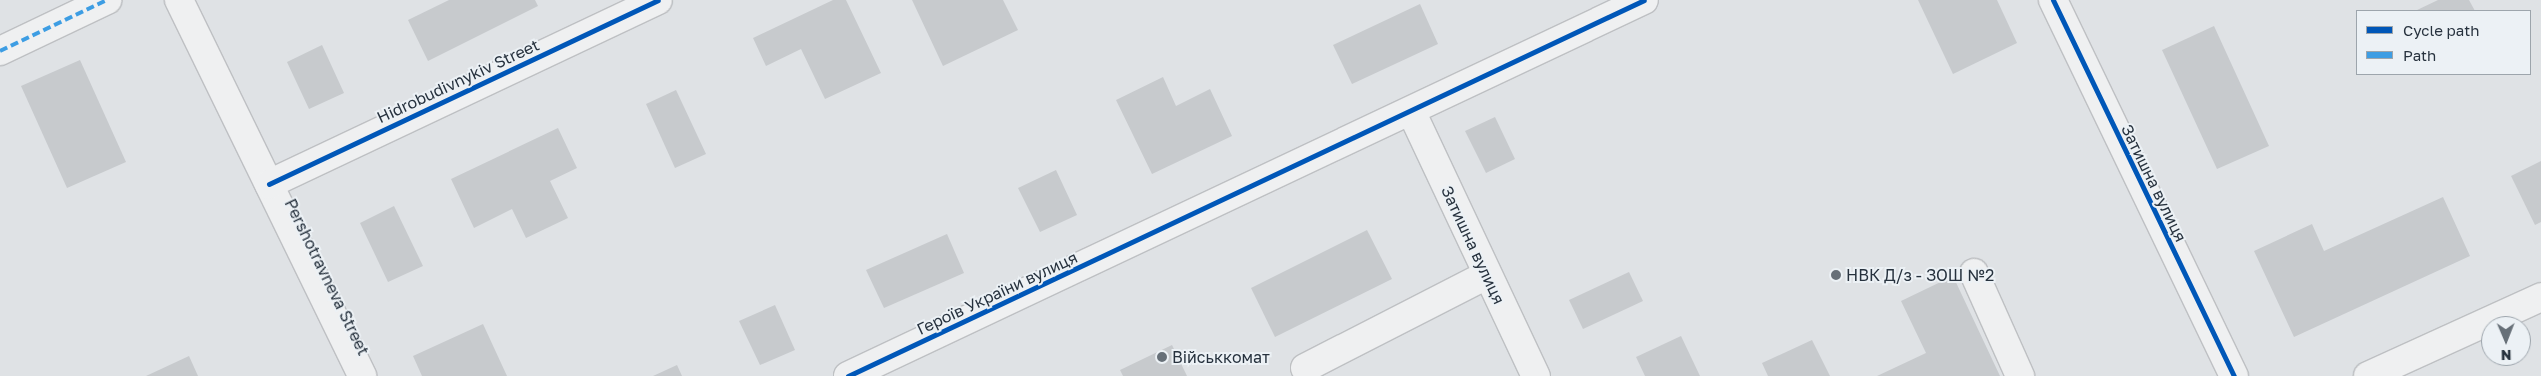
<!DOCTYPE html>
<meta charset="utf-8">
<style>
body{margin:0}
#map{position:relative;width:2541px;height:376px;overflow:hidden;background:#dfe2e5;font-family:"Golos Text",sans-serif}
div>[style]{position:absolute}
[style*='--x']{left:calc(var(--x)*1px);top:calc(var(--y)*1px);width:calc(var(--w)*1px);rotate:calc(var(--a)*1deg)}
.building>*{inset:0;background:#c7cacd}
.roads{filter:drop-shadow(1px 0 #bec0c3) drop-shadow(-1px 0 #bec0c3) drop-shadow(0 1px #bec0c3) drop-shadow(0 -1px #bec0c3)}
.minor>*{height:28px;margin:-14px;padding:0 14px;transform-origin:14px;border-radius:14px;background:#eff0f1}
.quiet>*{height:4px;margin-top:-2px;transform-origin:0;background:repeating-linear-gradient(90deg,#3d9de3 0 8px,transparent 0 12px)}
.cycleway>*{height:5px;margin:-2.5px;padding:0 2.5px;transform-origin:2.5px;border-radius:2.5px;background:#0057b8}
.dots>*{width:14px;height:14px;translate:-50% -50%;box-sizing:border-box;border:2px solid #ecf1f5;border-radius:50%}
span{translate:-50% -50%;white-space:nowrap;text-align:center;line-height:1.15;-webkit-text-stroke:4px #ecf1f5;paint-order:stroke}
.street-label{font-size:16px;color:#27323e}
.poi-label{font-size:16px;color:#27323e}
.left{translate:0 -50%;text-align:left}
.legend{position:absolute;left:2356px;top:10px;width:175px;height:65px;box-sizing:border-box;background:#ecf1f5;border:1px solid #9da5ac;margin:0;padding:6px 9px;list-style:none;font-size:15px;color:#27323e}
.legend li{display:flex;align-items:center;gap:10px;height:25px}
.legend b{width:25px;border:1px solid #9da5ac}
.north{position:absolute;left:2481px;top:316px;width:50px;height:50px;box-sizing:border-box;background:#ecf1f5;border:1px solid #9da5ac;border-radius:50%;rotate:179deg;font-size:14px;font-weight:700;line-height:20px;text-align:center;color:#27323e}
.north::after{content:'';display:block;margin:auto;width:18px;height:22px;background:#677078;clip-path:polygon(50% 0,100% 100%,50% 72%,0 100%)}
</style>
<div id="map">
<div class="building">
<div style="clip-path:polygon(449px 0,535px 0,538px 6px,428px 61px,408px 20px)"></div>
<div style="clip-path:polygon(833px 0,846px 0,881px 73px,825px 99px,801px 49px,766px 66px,753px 38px)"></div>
<div style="clip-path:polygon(912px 0,1003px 0,1018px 30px,943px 66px)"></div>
<div style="clip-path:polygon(1918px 0,1997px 0,2017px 43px,1953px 74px)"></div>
<div style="clip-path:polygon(2438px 0,2469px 0,2475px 11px,2415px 11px)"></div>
<div style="clip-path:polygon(1420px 4px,1438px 44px,1352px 84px,1333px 45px)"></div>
<div style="clip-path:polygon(2214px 26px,2269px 146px,2217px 169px,2162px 50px)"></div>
<div style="clip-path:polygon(322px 45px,344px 93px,309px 109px,287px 62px)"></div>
<div style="clip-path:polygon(80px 60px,126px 162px,67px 188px,21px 86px)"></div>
<div style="clip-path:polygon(1163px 77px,1176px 106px,1210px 89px,1232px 136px,1152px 174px,1116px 100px)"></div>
<div style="clip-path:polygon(676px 90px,706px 154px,675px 168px,646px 104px)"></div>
<div style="clip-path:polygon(1495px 117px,1515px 159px,1486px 173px,1465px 131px)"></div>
<div style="clip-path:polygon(558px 128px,577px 168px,550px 181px,568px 218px,526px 238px,512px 209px,474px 228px,451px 179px)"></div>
<div style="clip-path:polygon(2541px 161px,2541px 222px,2535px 225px,2511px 176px)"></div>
<div style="clip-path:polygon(1056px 170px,1077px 215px,1040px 232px,1018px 188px)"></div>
<div style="clip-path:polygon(2443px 197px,2470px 256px,2294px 337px,2254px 251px,2312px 224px,2324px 251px)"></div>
<div style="clip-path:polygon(394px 206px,423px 266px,388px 282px,360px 223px)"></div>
<div style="clip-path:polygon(1367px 230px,1392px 279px,1275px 337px,1251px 288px)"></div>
<div style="clip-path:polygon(947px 234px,964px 273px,884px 308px,866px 270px)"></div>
<div style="clip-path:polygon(1629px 272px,1643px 301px,1583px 329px,1569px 300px)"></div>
<div style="clip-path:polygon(1953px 276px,2000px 376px,1877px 376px,1926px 353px,1901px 301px)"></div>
<div style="clip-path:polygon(775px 305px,795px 350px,760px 365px,739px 321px)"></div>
<div style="clip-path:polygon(483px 324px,507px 376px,422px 376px,413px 356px)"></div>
<div style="clip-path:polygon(1681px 336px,1700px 376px,1645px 376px,1636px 357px)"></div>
<div style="clip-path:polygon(1812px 340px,1830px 376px,1768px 376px,1762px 363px)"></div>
<div style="clip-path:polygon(1172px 345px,1187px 376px,1123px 376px,1120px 370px)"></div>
<div style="clip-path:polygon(189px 356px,198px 376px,146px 376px)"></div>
<div style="clip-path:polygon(677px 365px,682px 376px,653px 376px)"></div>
</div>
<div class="roads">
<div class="minor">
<div style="--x:179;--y:0;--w:418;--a:64"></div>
<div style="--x:2053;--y:0;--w:417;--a:64.3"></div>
<div style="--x:0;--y:51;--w:119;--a:-25.5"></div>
<div style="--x:1412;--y:113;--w:291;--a:64.8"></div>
<div style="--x:269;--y:184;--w:430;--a:-25.3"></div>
<div style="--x:1974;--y:273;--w:113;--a:65.9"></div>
<div style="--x:1305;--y:368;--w:204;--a:-27.1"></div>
<div style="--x:848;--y:376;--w:880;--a:-25.28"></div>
<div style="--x:2368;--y:376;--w:190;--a:-24.5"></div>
</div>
</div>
<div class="quiet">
<div style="--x:0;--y:51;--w:119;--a:-25.5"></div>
</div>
<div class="cycleway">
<div style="--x:2053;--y:0;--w:417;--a:64.3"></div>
<div style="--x:269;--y:184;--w:430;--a:-25.3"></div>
<div style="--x:848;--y:376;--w:880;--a:-25.28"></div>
</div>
<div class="dots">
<div style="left:1836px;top:275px;background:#677078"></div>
<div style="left:1162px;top:357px;background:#677078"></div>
</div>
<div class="street-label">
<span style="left:458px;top:81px;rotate:-25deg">Hidrobudivnykiv Street</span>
<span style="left:2154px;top:183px;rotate:64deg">Затишна вулиця</span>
<span style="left:1473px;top:245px;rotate:65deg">Затишна вулиця</span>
<span style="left:327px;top:277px;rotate:64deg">Pershotravneva Street</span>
<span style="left:997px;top:293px;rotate:-25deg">Героїв України вулиця</span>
</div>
<div class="poi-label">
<span class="left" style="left:1846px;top:275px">НВК Д/з - ЗОШ №2</span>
<span class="left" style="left:1172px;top:357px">Військкомат</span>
</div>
<ul class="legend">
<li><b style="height:6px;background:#0057b8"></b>Cycle path</li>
<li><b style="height:6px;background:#3d9de3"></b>Path</li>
</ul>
<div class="north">N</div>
</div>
